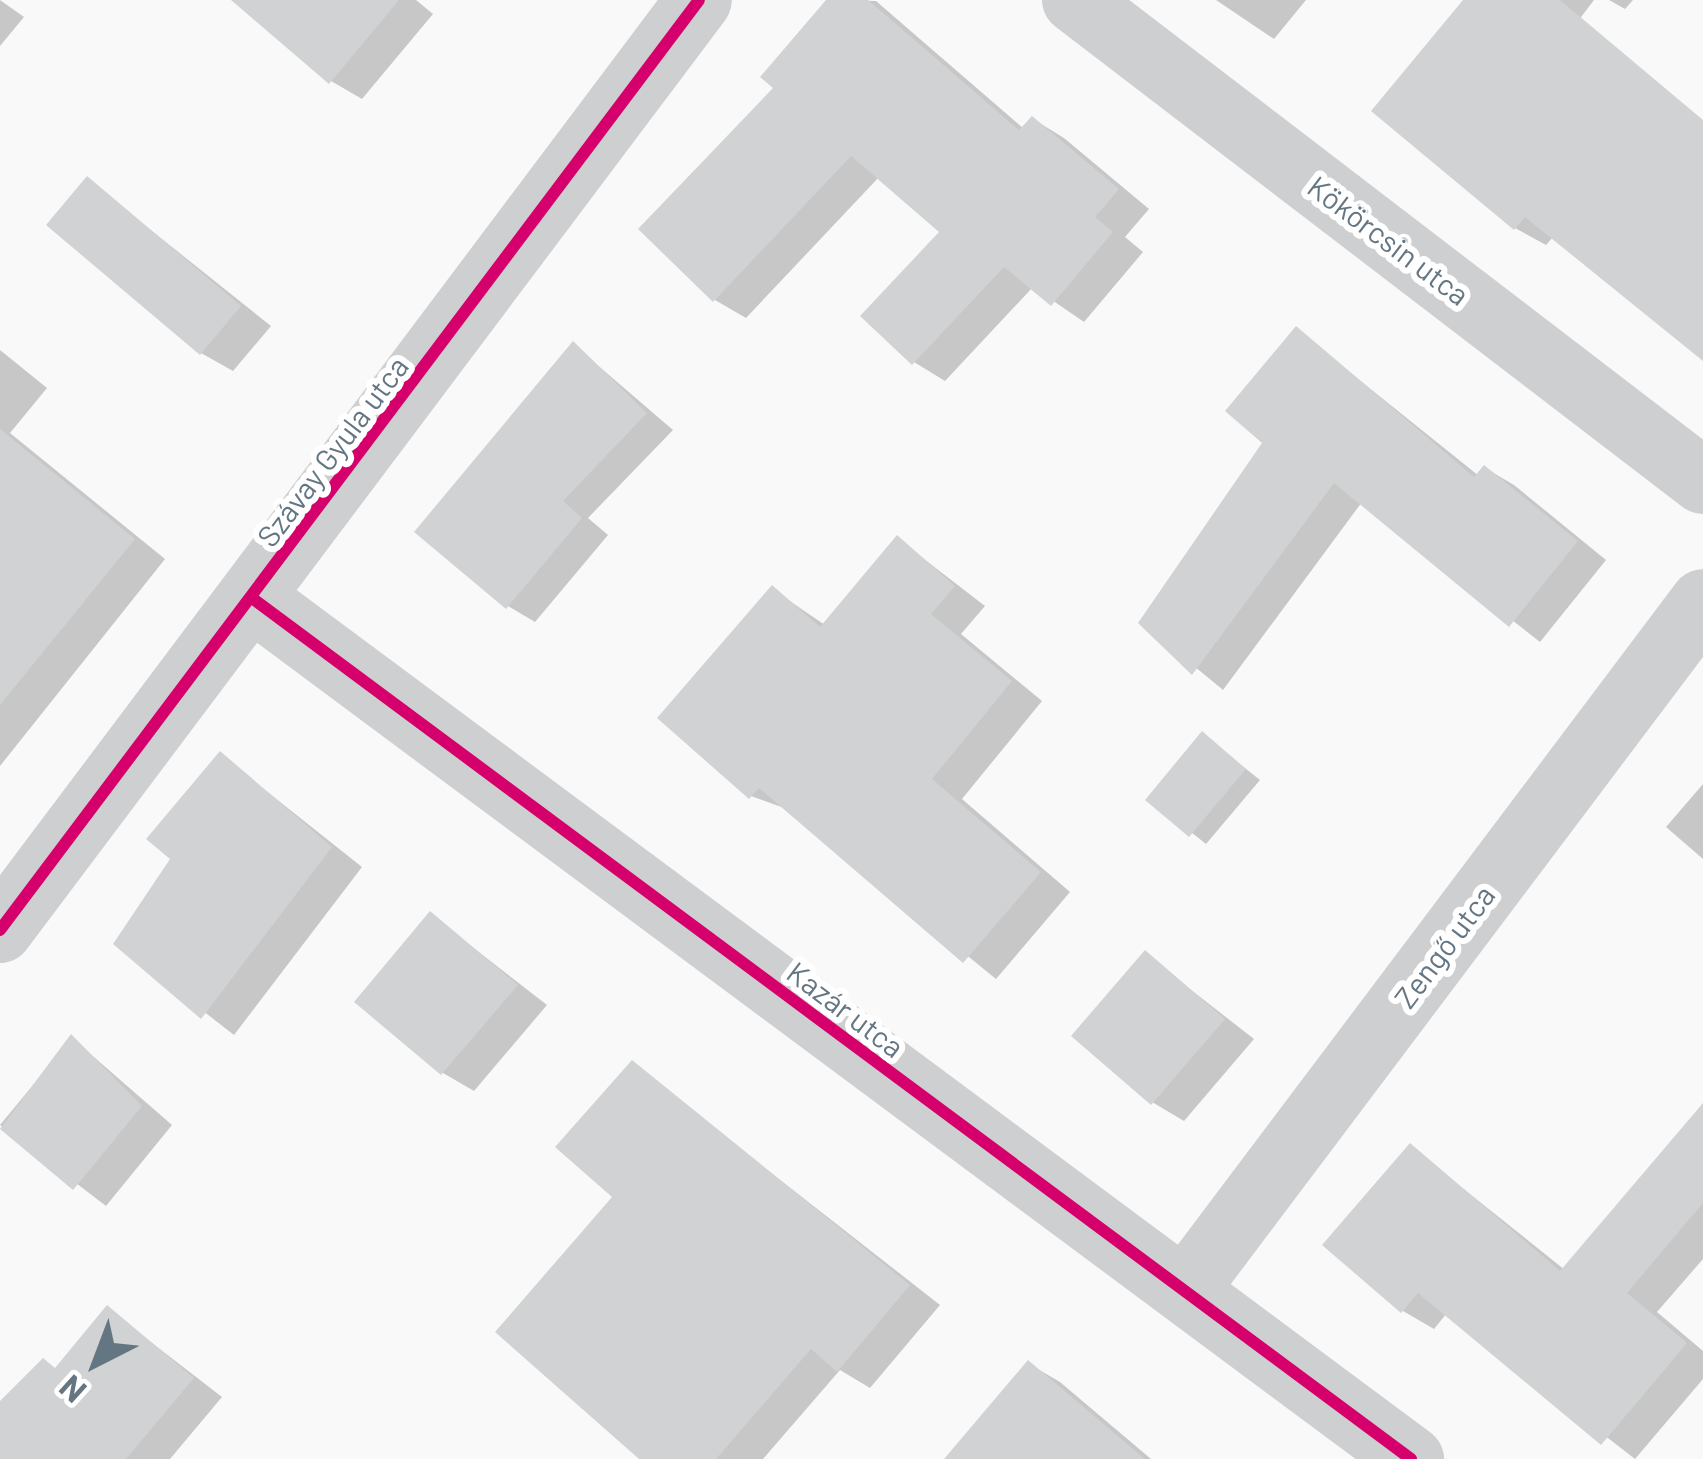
<!DOCTYPE html>
<meta charset="utf-8">
<style>
body{margin:0}
#map{position:relative;width:1703px;height:1459px;overflow:hidden;background:#f9f9f9;font-family:Barlow,sans-serif}
div>[style]{position:absolute}
[style*='--x']{left:calc(var(--x)*1px);top:calc(var(--y)*1px);width:calc(var(--w)*1px);rotate:calc(var(--a)*1deg)}
.shadow>*{inset:0;background:#0003}
.building>*{inset:0;background:#d0d2d3}
.minor>*{height:66px;margin:-33px;padding:0 33px;transform-origin:33px;border-radius:33px;background:#cecfd0}
.cycleway>*{height:12px;margin:-6px;padding:0 6px;transform-origin:6px;border-radius:6px;background:#d6006c}
span{translate:-50% -50%;white-space:nowrap;text-align:center;line-height:1.15;-webkit-text-stroke:12px #fff;paint-order:stroke}
.street-label{font-size:30px;color:#657683}
.north{position:absolute;left:36px;top:1303px;width:120px;height:120px;-webkit-text-stroke:9px #fff;paint-order:stroke;rotate:222deg;font-size:33px;font-weight:700;line-height:48px;text-align:center;color:#657683}
.north::after{content:'';display:block;margin:auto;width:42px;height:54px;background:#657683;clip-path:polygon(50% 0,100% 100%,50% 72%,0 100%)}
</style>
<div id="map">
<div class="shadow">
<div style="clip-path:polygon(0 0,24px 17px,0 46px)"></div>
<div style="clip-path:polygon(277px 0,416px 0,433px 14px,362px 99px,331px 81px)"></div>
<div style="clip-path:polygon(830px 0,876px 1px,1024px 129px,1033px 119px,1064px 138px,1149px 209px,1125px 237px,1143px 252px,1084px 322px,1033px 287px,945px 381px,914px 362px,944px 231px,880px 176px,746px 318px,715px 300px,777px 88px)"></div>
<div style="clip-path:polygon(1216px 0,1306px 0,1274px 39px)"></div>
<div style="clip-path:polygon(1467px 0,1594px 0,1550px 58px,1703px 184px,1703px 357px,1554px 236px,1546px 245px,1515px 228px)"></div>
<div style="clip-path:polygon(1609px 0,1633px 0,1625px 9px)"></div>
<div style="clip-path:polygon(88px 180px,271px 326px,233px 371px,201px 353px)"></div>
<div style="clip-path:polygon(1297px 330px,1479px 476px,1485px 468px,1514px 485px,1606px 560px,1540px 642px,1362px 502px,1223px 690px,1142px 623px,1266px 442px)"></div>
<div style="clip-path:polygon(574px 345px,673px 430px,588px 518px,608px 535px,535px 622px,508px 606px)"></div>
<div style="clip-path:polygon(0 350px,47px 388px,10px 433px,165px 559px,0 766px)"></div>
<div style="clip-path:polygon(898px 539px,985px 606px,961px 634px,1042px 701px,962px 799px,1070px 892px,996px 979px,787px 809px,751px 796px,772px 589px,825px 625px)"></div>
<div style="clip-path:polygon(1203px 735px,1260px 780px,1206px 844px,1149px 799px)"></div>
<div style="clip-path:polygon(221px 755px,362px 867px,234px 1035px,117px 944px,174px 859px)"></div>
<div style="clip-path:polygon(1703px 784px,1703px 859px,1666px 827px)"></div>
<div style="clip-path:polygon(431px 915px,547px 1005px,474px 1091px,443px 1073px)"></div>
<div style="clip-path:polygon(1145px 954px,1254px 1039px,1184px 1121px,1152px 1102px)"></div>
<div style="clip-path:polygon(72px 1038px,172px 1125px,106px 1206px,0 1125px)"></div>
<div style="clip-path:polygon(632px 1064px,940px 1305px,870px 1388px,840px 1370px,763px 1459px,639px 1459px,617px 1197px)"></div>
<div style="clip-path:polygon(1703px 1108px,1703px 1259px,1657px 1312px,1703px 1351px,1703px 1379px,1635px 1459px,1447px 1313px,1434px 1329px,1403px 1311px,1411px 1147px,1565px 1270px)"></div>
<div style="clip-path:polygon(108px 1309px,222px 1397px,170px 1459px,0 1459px,0 1405px,57px 1370px)"></div>
<div style="clip-path:polygon(1029px 1364px,1060px 1382px,1151px 1459px,952px 1459px)"></div>
</div>
<div class="building">
<div style="clip-path:polygon(231px 0,399px 0,329px 84px)"></div>
<div style="clip-path:polygon(826px 0,868px 0,1019px 130px,1032px 116px,1119px 189px,1095px 217px,1113px 232px,1051px 306px,1004px 267px,912px 365px,860px 316px,939px 232px,851px 156px,713px 302px,638px 229px,773px 88px,760px 77px)"></div>
<div style="clip-path:polygon(1463px 0,1560px 0,1703px 120px,1703px 361px,1525px 217px,1514px 230px,1371px 111px)"></div>
<div style="clip-path:polygon(87px 176px,241px 306px,200px 355px,46px 225px)"></div>
<div style="clip-path:polygon(1296px 326px,1474px 477px,1484px 465px,1578px 541px,1509px 627px,1334px 483px,1192px 675px,1138px 623px,1262px 443px,1225px 411px)"></div>
<div style="clip-path:polygon(573px 341px,647px 413px,563px 501px,582px 518px,506px 609px,414px 532px)"></div>
<div style="clip-path:polygon(0 429px,135px 539px,0 705px)"></div>
<div style="clip-path:polygon(897px 535px,955px 586px,931px 614px,1012px 681px,932px 779px,1041px 872px,963px 963px,759px 788px,749px 799px,657px 718px,772px 585px,820px 627px)"></div>
<div style="clip-path:polygon(1202px 731px,1246px 769px,1189px 837px,1145px 800px)"></div>
<div style="clip-path:polygon(220px 751px,332px 847px,201px 1019px,113px 944px,170px 859px,146px 839px)"></div>
<div style="clip-path:polygon(430px 911px,518px 985px,441px 1075px,354px 1002px)"></div>
<div style="clip-path:polygon(1145px 950px,1225px 1019px,1151px 1105px,1071px 1036px)"></div>
<div style="clip-path:polygon(71px 1034px,142px 1106px,73px 1190px,0 1129px)"></div>
<div style="clip-path:polygon(632px 1060px,910px 1285px,837px 1372px,811px 1349px,716px 1459px,639px 1459px,495px 1332px,612px 1197px,555px 1147px)"></div>
<div style="clip-path:polygon(1703px 1103px,1703px 1203px,1627px 1293px,1687px 1343px,1601px 1445px,1418px 1293px,1401px 1313px,1322px 1245px,1410px 1143px,1560px 1271px)"></div>
<div style="clip-path:polygon(107px 1305px,194px 1378px,126px 1459px,0 1459px,0 1401px,43px 1358px,55px 1368px)"></div>
<div style="clip-path:polygon(1028px 1360px,1145px 1459px,944px 1459px)"></div>
</div>
<div class="minor">
<div style="--x:1075;--y:0;--w:791;--a:37.45"></div>
<div style="--x:252;--y:598;--w:1444;--a:36.61"></div>
<div style="--x:0;--y:930;--w:1163;--a:-53.07"></div>
<div style="--x:1185;--y:1290;--w:861;--a:-53.02"></div>
</div>
<div class="cycleway">
<div style="--x:252;--y:598;--w:1444;--a:36.61"></div>
<div style="--x:0;--y:930;--w:1163;--a:-53.07"></div>
</div>
<div class="street-label">
<span style="left:1389px;top:240px;rotate:37deg">Kökörcsin utca</span>
<span style="left:332px;top:451px;rotate:-53deg">Szávay Gyula utca</span>
<span style="left:1444px;top:946px;rotate:-53deg">Zengő utca</span>
<span style="left:846px;top:1009px;rotate:37deg">Kazár utca</span>
</div>
<div class="north">N</div>
</div>
